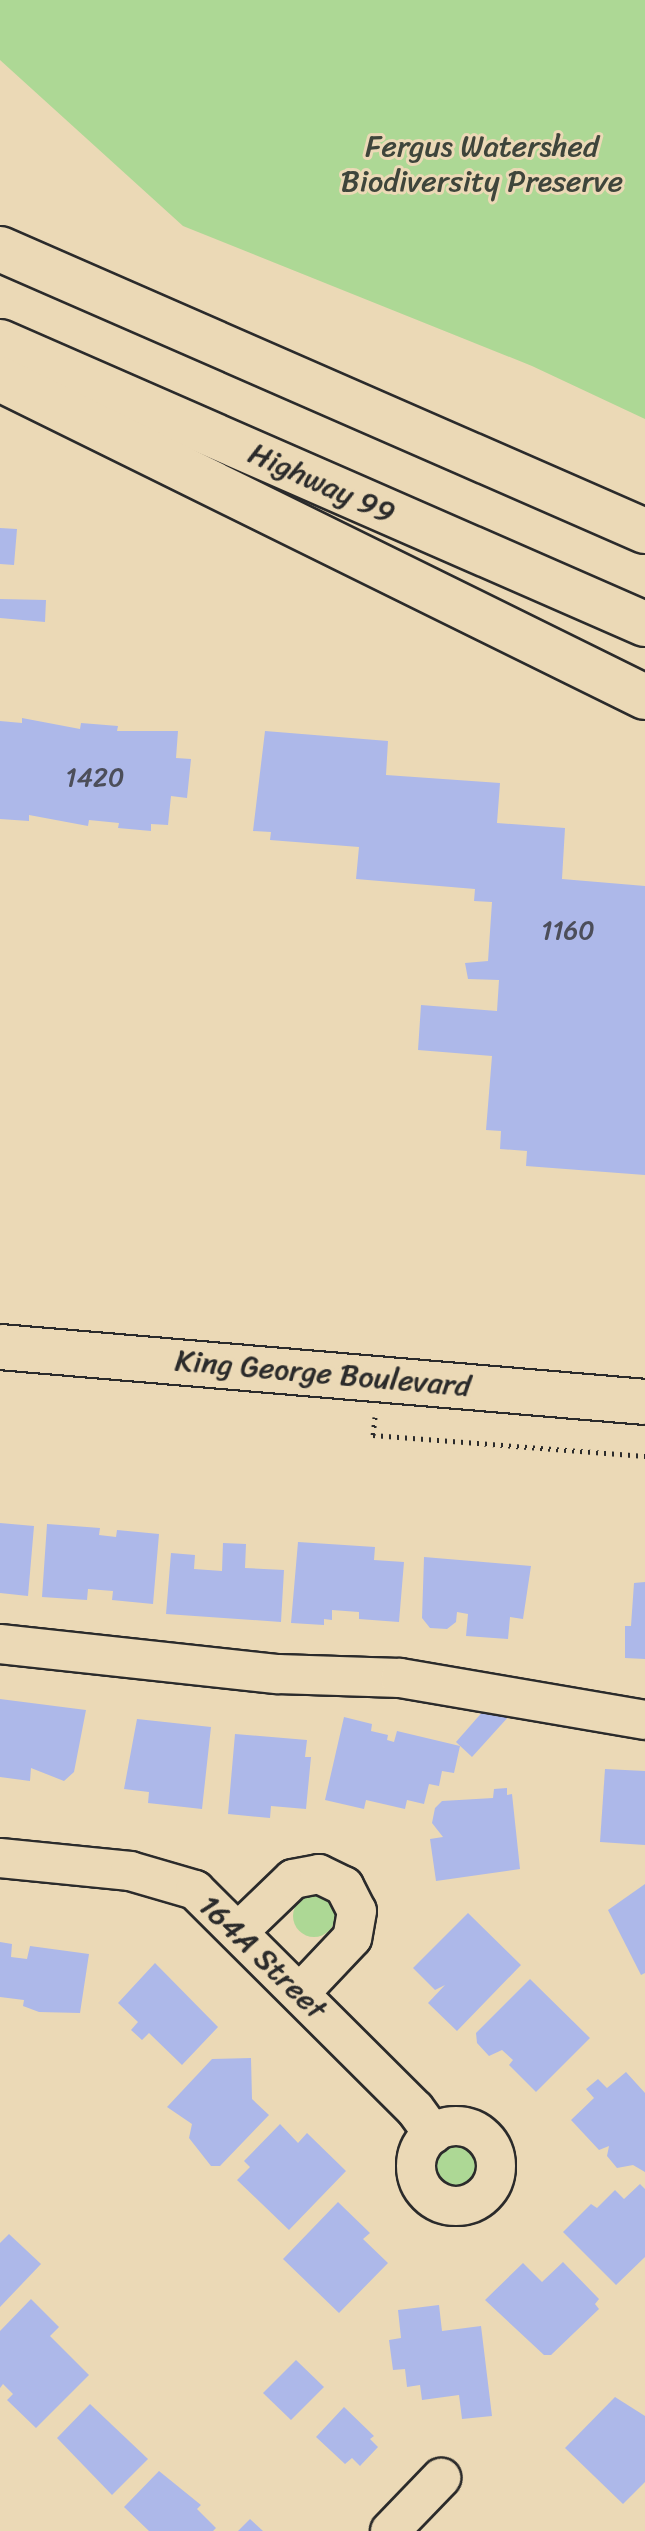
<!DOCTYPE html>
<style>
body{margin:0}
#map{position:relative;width:645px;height:2531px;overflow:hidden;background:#ebd9b6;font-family:Sriracha,sans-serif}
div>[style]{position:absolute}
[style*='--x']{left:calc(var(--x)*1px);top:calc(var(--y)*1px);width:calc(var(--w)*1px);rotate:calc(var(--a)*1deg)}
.green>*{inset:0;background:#add895}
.round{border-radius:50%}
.building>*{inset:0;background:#adb8e9}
.path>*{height:5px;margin-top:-2.5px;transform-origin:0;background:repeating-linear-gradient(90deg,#2b2b2b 0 2px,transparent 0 8px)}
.roads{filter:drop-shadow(2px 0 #2b2b2b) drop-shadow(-2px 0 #2b2b2b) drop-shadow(0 2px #2b2b2b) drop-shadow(0 -2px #2b2b2b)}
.minor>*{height:38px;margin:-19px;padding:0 19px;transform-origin:19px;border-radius:19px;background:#ebd9b6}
.minor>.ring{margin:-19px;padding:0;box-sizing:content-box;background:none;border:38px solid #ebd9b6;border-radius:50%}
.major>*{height:44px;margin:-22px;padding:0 22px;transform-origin:22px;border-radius:22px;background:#ebd9b6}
.highway>*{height:44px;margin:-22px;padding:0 22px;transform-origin:22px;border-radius:22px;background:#ebd9b6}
span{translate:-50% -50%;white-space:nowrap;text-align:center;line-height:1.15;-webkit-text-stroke:6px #ebd9b6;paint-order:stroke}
.number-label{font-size:26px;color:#4c4e5a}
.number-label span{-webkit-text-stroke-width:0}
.park-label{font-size:30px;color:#3e453b}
.street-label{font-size:30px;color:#2b2b2b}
</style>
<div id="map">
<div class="green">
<div style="clip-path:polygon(0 0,645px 0,645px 419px,532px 366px,183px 226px,0 60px)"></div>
<div class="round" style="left:293px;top:1895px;width:42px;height:42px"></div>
<div class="round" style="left:433px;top:2146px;width:42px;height:42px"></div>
</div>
<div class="building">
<div style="clip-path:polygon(0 528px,17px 529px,14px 565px,0 564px)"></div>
<div style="clip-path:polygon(0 599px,46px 600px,45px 622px,0 618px)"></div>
<div style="clip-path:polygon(22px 718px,80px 729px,81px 723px,118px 726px,117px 731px,178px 731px,176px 758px,191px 759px,187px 798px,171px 796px,168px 825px,151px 824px,151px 831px,118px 828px,119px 823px,89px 820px,88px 826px,29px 815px,29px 821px,0 819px,0 721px,22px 723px)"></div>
<div style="clip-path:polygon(265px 731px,388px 741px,386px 775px,500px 783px,497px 823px,565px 828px,562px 879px,645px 886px,645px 1175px,526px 1166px,527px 1151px,500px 1149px,501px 1131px,486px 1130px,492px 1056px,418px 1050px,421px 1005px,497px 1011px,499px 980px,468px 979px,465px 963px,488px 961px,492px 902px,474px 901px,475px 889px,356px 879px,359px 847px,270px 840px,271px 832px,253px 831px)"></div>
<div style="clip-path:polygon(0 1523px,34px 1526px,28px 1596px,0 1593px)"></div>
<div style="clip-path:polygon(47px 1524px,100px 1528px,99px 1535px,116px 1537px,117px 1530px,159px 1534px,153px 1604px,112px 1600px,113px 1591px,88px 1589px,87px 1600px,42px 1597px)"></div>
<div style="clip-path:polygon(298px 1542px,375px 1547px,374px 1560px,404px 1562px,399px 1622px,359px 1619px,359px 1612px,332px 1610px,332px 1620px,324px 1619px,324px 1625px,291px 1623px)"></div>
<div style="clip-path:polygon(223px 1543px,246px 1544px,245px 1568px,284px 1570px,281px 1622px,166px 1614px,171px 1553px,195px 1555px,194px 1569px,222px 1571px)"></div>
<div style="clip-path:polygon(424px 1557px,531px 1566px,523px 1619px,510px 1617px,508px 1639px,466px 1636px,468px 1614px,457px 1612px,456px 1622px,447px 1629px,430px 1628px,422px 1618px)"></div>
<div style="clip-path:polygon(645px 1582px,645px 1659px,625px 1658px,625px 1626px,631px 1626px,634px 1583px)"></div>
<div style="clip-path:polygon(0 1699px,86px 1710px,74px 1772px,64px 1781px,31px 1768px,30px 1781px,0 1777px)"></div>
<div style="clip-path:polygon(485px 1709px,511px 1714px,472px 1757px,456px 1742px)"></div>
<div style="clip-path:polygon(344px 1717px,372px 1724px,371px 1731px,388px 1735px,387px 1740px,394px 1742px,397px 1731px,460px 1746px,454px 1773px,442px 1771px,439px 1786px,429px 1784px,424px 1804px,407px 1800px,405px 1809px,366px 1800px,364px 1809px,325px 1800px)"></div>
<div style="clip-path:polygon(137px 1719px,211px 1727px,202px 1809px,148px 1803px,149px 1792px,124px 1789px)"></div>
<div style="clip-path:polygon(235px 1734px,307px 1740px,305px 1757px,311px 1757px,306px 1809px,271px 1806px,270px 1818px,228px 1814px)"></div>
<div style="clip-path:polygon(605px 1769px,645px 1771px,645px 1845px,600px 1842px)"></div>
<div style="clip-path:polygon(507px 1788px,507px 1795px,512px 1794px,520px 1869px,436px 1881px,430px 1839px,443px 1837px,432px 1823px,435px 1808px,442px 1801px,493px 1798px,494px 1789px)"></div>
<div style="clip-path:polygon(645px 1884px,645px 1973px,641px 1975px,608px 1910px)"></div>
<div style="clip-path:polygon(468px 1913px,521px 1965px,457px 2031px,428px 2003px,445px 1985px,435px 1990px,413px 1968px)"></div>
<div style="clip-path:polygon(0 1942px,12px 1944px,11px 1957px,27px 1959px,30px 1946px,89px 1954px,80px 2013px,39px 2012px,23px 2006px,24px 2000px,0 1997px)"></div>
<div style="clip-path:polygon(155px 1963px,218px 2027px,182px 2065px,149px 2033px,142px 2040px,131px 2030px,138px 2022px,118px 2003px)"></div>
<div style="clip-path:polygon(530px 1979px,590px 2038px,536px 2092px,509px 2065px,513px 2060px,502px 2050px,489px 2056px,477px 2043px,476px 2033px)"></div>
<div style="clip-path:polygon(251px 2058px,252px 2099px,269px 2115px,220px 2166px,211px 2166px,189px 2138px,192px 2124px,167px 2107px,212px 2059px)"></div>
<div style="clip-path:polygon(626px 2072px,645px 2093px,645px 2172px,633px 2165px,617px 2168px,607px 2156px,609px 2146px,599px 2150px,571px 2120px,594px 2098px,586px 2089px,598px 2079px,607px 2088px)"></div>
<div style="clip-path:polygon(280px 2124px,298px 2143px,307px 2133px,346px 2171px,289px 2230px,237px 2180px,250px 2167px,244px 2161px)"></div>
<div style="clip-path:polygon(640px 2184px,645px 2189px,645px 2257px,616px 2285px,563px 2232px,591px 2204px,597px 2208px,615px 2190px,624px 2199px)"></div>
<div style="clip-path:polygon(338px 2202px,370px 2233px,363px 2239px,388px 2263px,339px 2313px,283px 2259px)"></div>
<div style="clip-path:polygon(9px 2234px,41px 2264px,0 2307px,0 2243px)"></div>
<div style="clip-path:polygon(563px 2262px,599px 2299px,595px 2304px,599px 2309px,551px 2355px,544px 2355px,485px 2300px,523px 2263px,542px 2282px)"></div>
<div style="clip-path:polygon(31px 2299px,59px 2327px,50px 2336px,89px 2375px,36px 2428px,7px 2400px,13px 2394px,3px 2384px,0 2388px,0 2331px)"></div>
<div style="clip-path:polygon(439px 2305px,442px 2331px,481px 2326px,492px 2416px,462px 2419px,459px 2395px,422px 2400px,420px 2385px,407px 2387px,405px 2369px,393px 2370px,389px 2340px,401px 2338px,398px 2310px)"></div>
<div style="clip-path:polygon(296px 2360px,324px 2387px,291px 2420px,263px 2393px)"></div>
<div style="clip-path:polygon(615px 2397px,645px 2416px,645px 2482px,623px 2504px,565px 2448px)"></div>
<div style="clip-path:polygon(90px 2404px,148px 2459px,112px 2495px,57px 2438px)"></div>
<div style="clip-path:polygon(344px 2407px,374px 2436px,370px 2439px,378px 2447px,360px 2466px,352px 2458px,345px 2464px,316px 2437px)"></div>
<div style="clip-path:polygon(159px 2471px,201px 2505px,197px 2509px,216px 2528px,213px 2531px,149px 2531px,124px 2507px)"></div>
<div style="clip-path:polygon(250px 2519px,263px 2531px,238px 2531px)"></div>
</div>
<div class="path">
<div style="--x:375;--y:1417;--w:18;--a:96"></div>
<div style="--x:373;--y:1435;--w:273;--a:4.4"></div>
</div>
<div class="roads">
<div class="minor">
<div style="--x:0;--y:1644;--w:280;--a:6.2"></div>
<div style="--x:278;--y:1674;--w:122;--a:1.9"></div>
<div style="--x:400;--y:1678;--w:249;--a:9.7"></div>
<div style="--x:0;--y:1858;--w:131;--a:5.7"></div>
<div style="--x:130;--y:1871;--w:68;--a:16.3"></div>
<div style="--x:195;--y:1890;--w:310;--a:44.9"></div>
<div style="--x:415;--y:2109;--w:31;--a:54"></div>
<div style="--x:238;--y:1932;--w:76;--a:-43.9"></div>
<div style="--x:293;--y:1879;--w:26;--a:-11"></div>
<div style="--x:319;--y:1874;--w:28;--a:26"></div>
<div style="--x:344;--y:1886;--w:28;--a:63"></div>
<div style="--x:357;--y:1911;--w:27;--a:100"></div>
<div style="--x:352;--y:1938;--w:76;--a:133.4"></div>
<div class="ring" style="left:416px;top:2126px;width:42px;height:42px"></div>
<div style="--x:390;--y:2531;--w:74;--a:-46.1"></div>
</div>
<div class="major">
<div style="--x:0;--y:1347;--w:647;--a:4.87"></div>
</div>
<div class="highway">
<div style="--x:0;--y:249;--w:704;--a:23.62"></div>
<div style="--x:0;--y:342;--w:704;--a:23.62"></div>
<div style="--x:0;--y:379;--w:719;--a:26.24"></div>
</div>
</div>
<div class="number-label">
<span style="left:95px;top:778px">1420</span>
<span style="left:568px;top:931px">1160</span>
</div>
<div class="park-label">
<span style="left:482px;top:163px">Fergus Watershed<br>Biodiversity Preserve</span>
</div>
<div class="street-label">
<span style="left:322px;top:483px;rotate:24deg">Highway 99</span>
<span style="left:323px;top:1373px;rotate:5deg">King George Boulevard</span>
<span style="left:263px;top:1957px;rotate:44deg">164A Street</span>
</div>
</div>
